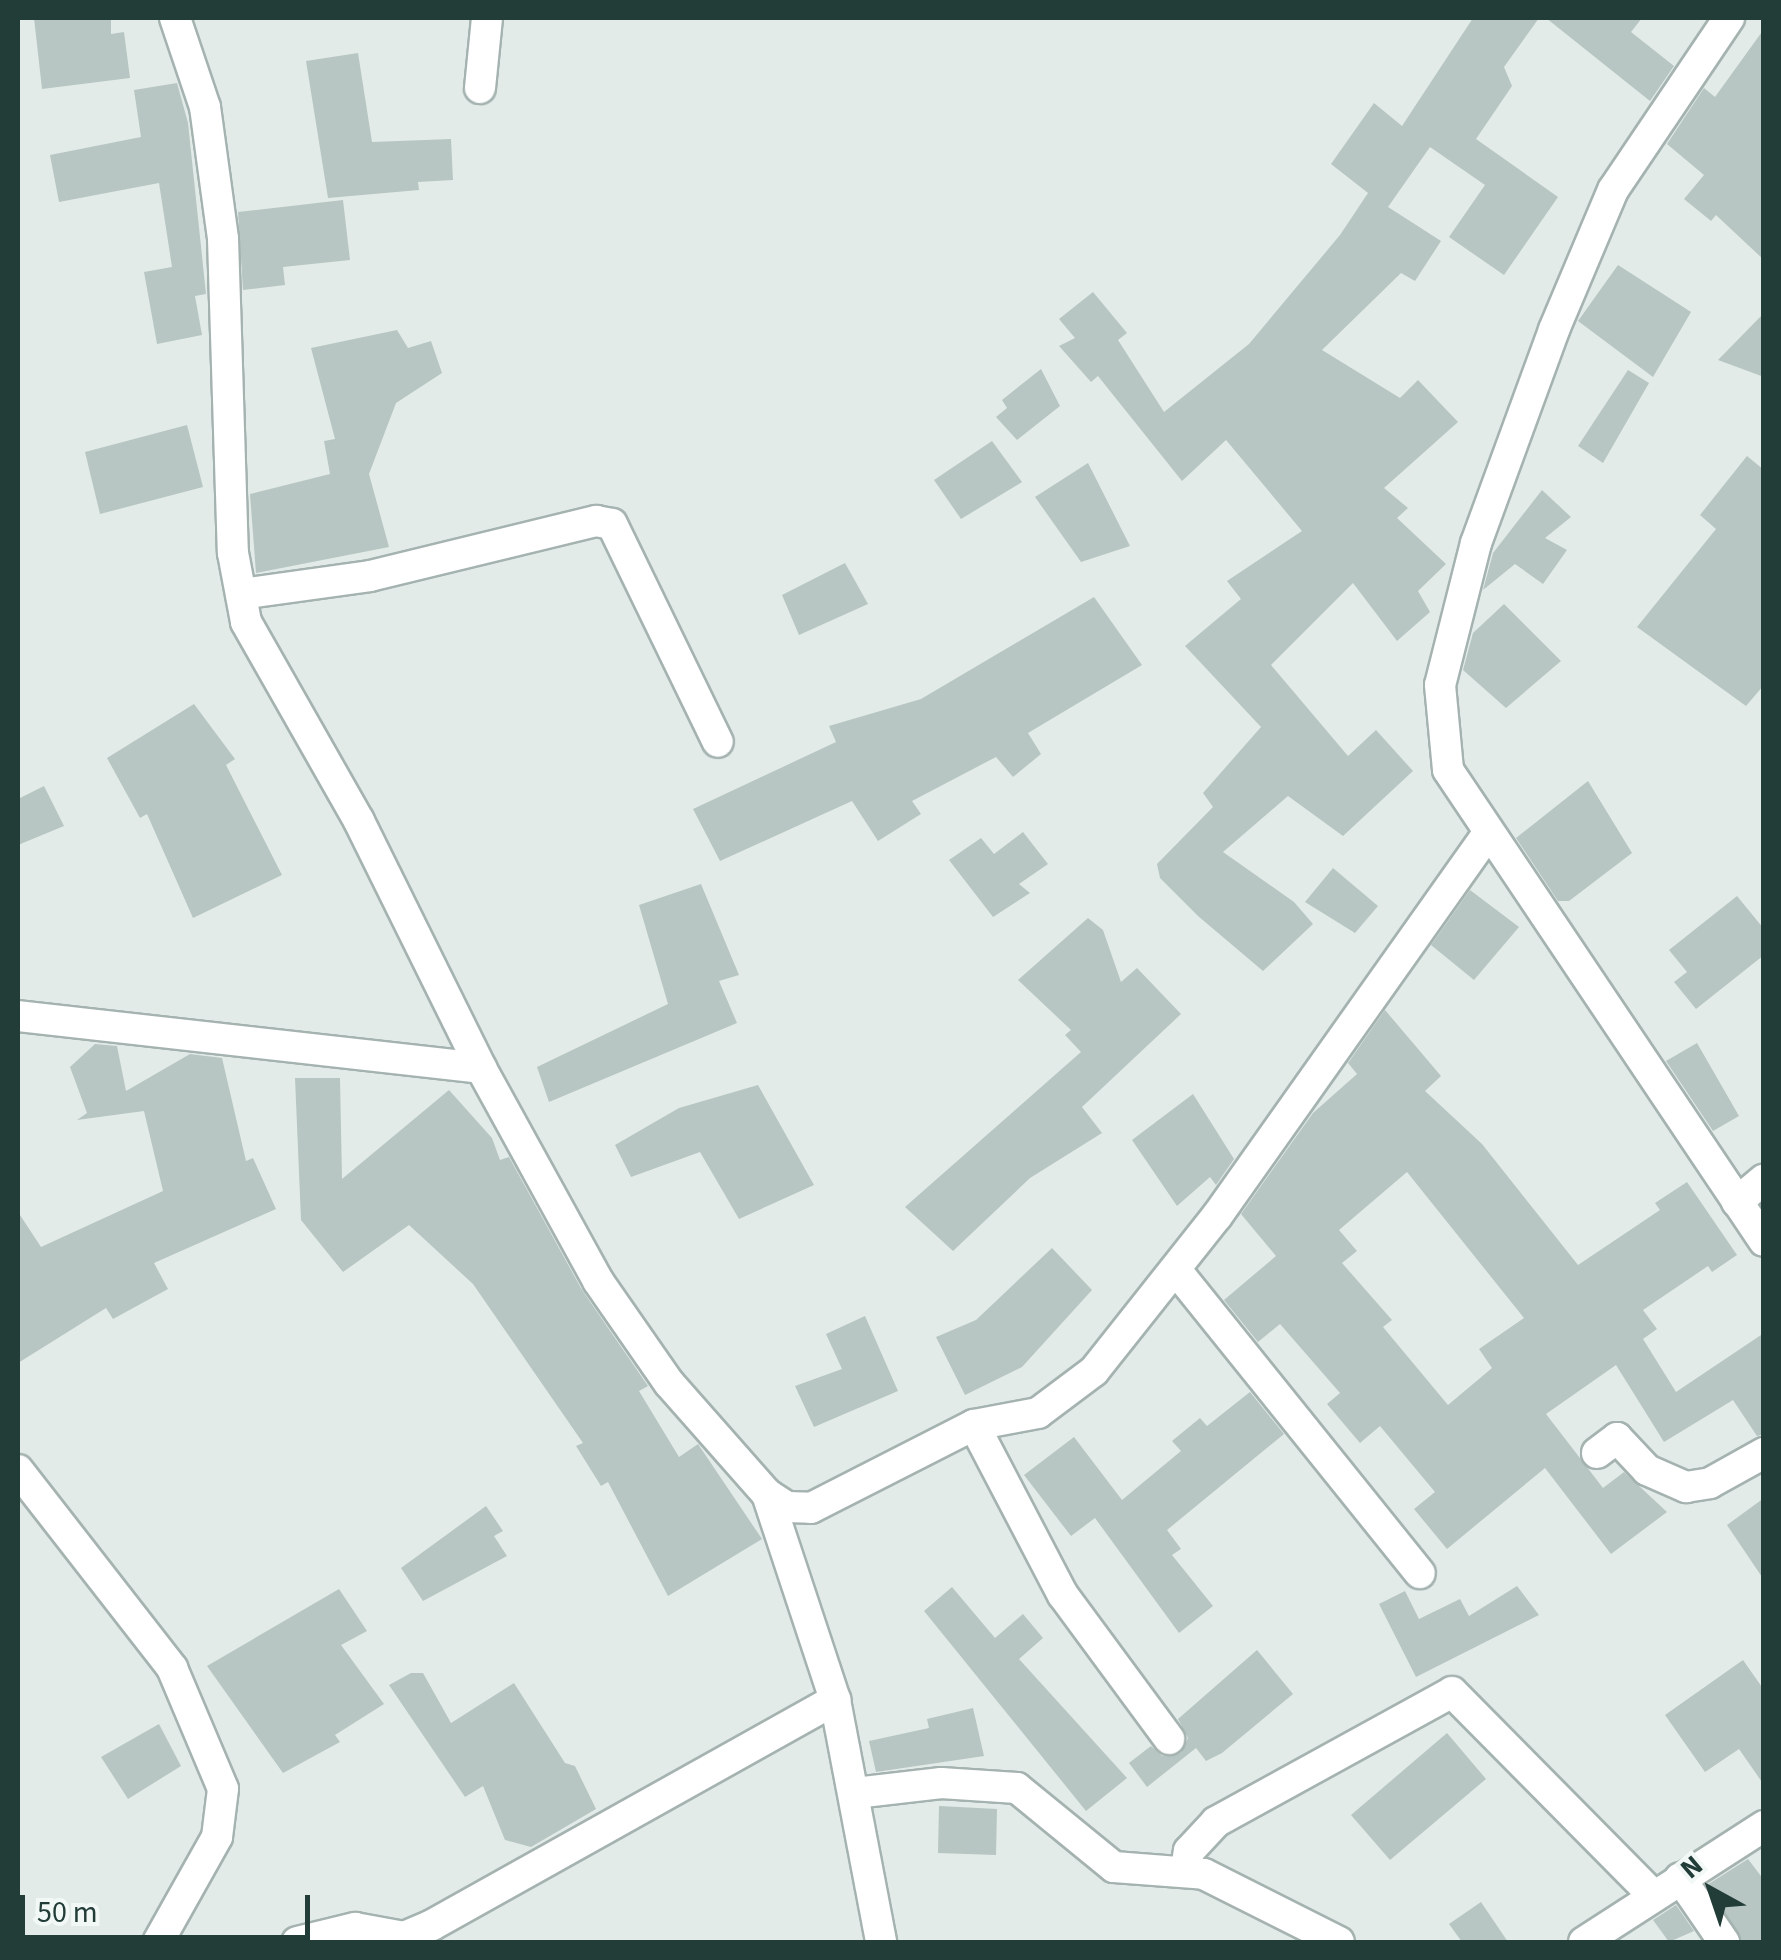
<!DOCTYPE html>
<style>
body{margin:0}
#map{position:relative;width:1781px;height:1960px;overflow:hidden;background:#e2ebe8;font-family:"Source Sans 3",sans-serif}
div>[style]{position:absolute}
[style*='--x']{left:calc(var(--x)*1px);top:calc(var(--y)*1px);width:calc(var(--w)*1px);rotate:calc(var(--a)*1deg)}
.building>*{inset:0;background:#b7c6c2}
.roads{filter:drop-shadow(2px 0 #a5b3b0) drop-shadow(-2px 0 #a5b3b0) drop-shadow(0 2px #a5b3b0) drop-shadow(0 -2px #a5b3b0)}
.minor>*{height:30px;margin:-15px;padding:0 15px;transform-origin:15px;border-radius:15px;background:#fff}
span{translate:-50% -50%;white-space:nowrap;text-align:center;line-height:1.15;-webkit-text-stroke:10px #f2f8f6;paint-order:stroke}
.frame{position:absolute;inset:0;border:20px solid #223c38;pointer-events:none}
.north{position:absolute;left:1661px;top:1840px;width:100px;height:100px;-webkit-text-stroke:8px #f2f8f6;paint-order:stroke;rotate:320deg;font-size:28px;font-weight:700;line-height:40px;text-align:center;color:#223c38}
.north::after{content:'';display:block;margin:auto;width:35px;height:45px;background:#223c38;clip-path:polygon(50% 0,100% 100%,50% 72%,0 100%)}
.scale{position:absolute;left:20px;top:1895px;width:290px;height:45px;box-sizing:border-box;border:5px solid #223c38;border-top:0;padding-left:12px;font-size:30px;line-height:35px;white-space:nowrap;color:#223c38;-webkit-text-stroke:8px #f2f8f6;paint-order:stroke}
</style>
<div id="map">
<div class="building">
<div style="clip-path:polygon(34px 18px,111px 18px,111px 34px,124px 32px,130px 78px,42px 89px)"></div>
<div style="clip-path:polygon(1473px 18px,1539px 18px,1504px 67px,1512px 86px,1476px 139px,1558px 197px,1504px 275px,1449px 237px,1485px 185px,1430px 147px,1388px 207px,1441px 241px,1415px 281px,1401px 273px,1322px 350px,1400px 398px,1418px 380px,1458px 422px,1384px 488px,1408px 508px,1397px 518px,1446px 564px,1418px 591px,1430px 612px,1397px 641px,1353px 583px,1271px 665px,1348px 756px,1376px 730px,1413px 771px,1343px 836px,1288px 796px,1223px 852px,1294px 902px,1313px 924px,1263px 971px,1198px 916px,1160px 878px,1157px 864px,1213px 807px,1203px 793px,1261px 727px,1185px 646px,1241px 599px,1227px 581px,1302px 531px,1226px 440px,1182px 481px,1098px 376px,1091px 382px,1059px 346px,1075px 338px,1059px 319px,1093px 292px,1127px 333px,1118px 340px,1164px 412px,1249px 344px,1340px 235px,1368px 193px,1331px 164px,1374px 103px,1402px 126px)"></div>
<div style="clip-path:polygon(1546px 18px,1642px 18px,1631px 32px,1674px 66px,1650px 101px)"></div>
<div style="clip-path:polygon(1764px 29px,1764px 260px,1716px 215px,1711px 221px,1684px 199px,1704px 175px,1667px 144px,1704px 88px,1715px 97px)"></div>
<div style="clip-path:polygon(358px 53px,372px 142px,451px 139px,453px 180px,418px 182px,419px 190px,328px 198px,306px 61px)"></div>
<div style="clip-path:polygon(177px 83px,188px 123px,206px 294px,195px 296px,202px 335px,157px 344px,144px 272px,172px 267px,159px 183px,59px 202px,50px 155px,141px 137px,134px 90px)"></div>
<div style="clip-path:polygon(343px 200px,350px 260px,283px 267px,285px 285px,243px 290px,238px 212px)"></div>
<div style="clip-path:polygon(1618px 265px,1691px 312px,1653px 377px,1578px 321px)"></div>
<div style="clip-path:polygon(1764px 313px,1764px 377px,1718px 360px)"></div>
<div style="clip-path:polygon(397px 330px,408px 348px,431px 341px,442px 373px,396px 403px,369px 474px,389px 547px,256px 573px,250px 494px,330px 474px,324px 441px,335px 439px,311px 348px)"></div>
<div style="clip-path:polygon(1041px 369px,1060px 406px,1017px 440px,996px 417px,1007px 408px,1002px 400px)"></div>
<div style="clip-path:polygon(1628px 370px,1649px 383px,1603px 463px,1578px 446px)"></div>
<div style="clip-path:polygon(187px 425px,203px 487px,100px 514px,85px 452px)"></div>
<div style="clip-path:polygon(992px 441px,1022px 482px,961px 519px,934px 480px)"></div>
<div style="clip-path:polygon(1747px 456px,1764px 470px,1764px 685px,1746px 706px,1637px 627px,1716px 529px,1700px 515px)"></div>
<div style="clip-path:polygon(1088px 463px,1130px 546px,1081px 562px,1035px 497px)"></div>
<div style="clip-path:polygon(1542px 490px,1571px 517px,1545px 538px,1567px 550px,1543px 584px,1515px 564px,1483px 590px,1493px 553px)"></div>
<div style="clip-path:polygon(845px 563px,868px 604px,799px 635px,782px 595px)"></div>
<div style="clip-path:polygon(1094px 597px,1142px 665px,1028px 733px,1041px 754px,1013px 777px,996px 757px,912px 801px,921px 814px,878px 841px,852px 801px,720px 861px,693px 809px,836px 742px,829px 726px,921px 699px)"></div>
<div style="clip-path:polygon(1504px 604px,1561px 661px,1506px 708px,1463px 670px,1473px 633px)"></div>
<div style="clip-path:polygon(194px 704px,235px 759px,226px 765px,282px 875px,193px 918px,147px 814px,140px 818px,107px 758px)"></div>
<div style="clip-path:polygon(1588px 781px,1632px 853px,1569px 901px,1558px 901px,1516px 838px)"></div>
<div style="clip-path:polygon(44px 786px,64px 826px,18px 845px,18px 799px)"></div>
<div style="clip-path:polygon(1023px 832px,1048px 864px,1019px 884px,1030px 893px,993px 917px,949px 860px,981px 838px,994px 854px)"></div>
<div style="clip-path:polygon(1333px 868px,1378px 906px,1355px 933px,1305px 902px)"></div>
<div style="clip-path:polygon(701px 884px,739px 975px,719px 981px,737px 1023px,549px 1102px,537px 1067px,668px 1004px,639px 905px)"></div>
<div style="clip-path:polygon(1470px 890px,1519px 927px,1474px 980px,1431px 945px)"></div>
<div style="clip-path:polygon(1737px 896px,1764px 929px,1764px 955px,1696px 1009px,1674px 982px,1687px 972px,1669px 950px)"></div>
<div style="clip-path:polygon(1088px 918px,1103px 930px,1121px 982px,1137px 968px,1181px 1014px,1082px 1107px,1102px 1133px,1030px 1178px,953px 1251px,905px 1207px,1081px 1052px,1065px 1035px,1071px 1030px,1018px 980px)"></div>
<div style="clip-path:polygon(evenodd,1385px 1010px,1441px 1076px,1425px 1091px,1482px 1144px,1578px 1265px,1660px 1210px,1655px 1203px,1687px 1182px,1737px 1255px,1712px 1272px,1708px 1266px,1643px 1310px,1657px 1329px,1643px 1339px,1676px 1392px,1764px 1333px,1764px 1434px,1757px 1436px,1733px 1400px,1664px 1442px,1616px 1365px,1546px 1414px,1603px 1488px,1624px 1472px,1667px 1512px,1611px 1554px,1545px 1468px,1447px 1549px,1414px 1509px,1435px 1492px,1380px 1426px,1360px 1443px,1327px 1404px,1340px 1393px,1280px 1324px,1258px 1342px,1224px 1300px,1276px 1256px,1241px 1214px,1313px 1113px,1357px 1074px,1348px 1063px,1385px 1010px,1407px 1172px,1524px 1318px,1479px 1349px,1492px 1368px,1448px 1405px,1383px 1327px,1392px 1320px,1342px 1263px,1357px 1251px,1339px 1230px,1407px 1172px)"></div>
<div style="clip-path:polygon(1697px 1043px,1739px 1116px,1713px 1131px,1666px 1061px)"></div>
<div style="clip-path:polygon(95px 1044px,117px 1046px,126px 1091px,190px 1054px,222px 1058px,246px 1161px,253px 1158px,276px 1209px,154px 1263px,168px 1289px,113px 1319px,106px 1308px,18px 1363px,18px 1212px,41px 1247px,163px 1191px,144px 1111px,77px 1120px,87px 1113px,70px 1067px)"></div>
<div style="clip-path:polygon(295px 1078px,340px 1078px,342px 1179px,449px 1090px,492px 1138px,500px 1160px,509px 1157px,582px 1290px,648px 1386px,639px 1391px,679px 1457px,698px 1444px,762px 1539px,668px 1596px,608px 1482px,601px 1486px,576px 1446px,583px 1443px,473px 1284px,409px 1225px,343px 1272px,301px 1220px)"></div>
<div style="clip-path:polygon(758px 1085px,814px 1185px,739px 1219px,700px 1152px,631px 1177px,615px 1145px,679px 1108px)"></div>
<div style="clip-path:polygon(1193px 1094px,1234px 1159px,1216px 1185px,1210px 1177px,1177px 1206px,1132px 1140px)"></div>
<div style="clip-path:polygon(1052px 1248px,1092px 1290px,1022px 1367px,965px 1395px,936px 1337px,976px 1320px)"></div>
<div style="clip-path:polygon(865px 1316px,898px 1391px,814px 1427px,795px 1386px,842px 1369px,826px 1334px)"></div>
<div style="clip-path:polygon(1250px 1392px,1284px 1434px,1167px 1530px,1181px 1549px,1172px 1555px,1213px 1606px,1179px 1633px,1095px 1518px,1071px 1536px,1024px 1475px,1074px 1437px,1122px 1500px,1181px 1451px,1172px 1441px,1200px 1418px,1207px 1426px)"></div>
<div style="clip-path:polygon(1764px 1498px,1764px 1580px,1727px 1525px)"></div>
<div style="clip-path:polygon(486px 1506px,503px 1531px,494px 1536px,507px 1556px,423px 1601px,401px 1568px)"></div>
<div style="clip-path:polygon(1517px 1586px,1539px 1615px,1416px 1677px,1379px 1604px,1405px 1591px,1419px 1619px,1460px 1599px,1469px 1616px)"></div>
<div style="clip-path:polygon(952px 1587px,995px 1638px,1023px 1614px,1043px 1638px,1019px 1659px,1127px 1778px,1086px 1811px,924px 1611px)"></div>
<div style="clip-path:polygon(339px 1589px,367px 1631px,341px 1645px,384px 1704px,335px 1735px,340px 1742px,283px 1773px,207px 1666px)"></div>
<div style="clip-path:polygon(1257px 1650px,1293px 1694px,1222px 1753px,1206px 1761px,1196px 1748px,1147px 1787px,1129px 1763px,1151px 1746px,1162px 1756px,1181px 1753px,1188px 1738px,1178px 1719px)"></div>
<div style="clip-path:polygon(1743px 1660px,1764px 1690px,1764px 1785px,1739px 1749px,1705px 1772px,1665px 1715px)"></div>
<div style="clip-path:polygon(411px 1673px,423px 1673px,451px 1723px,514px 1683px,565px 1763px,575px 1766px,596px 1809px,531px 1847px,505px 1840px,483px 1786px,465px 1797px,389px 1685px)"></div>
<div style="clip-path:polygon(973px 1708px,984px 1756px,876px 1772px,869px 1741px,929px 1728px,927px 1719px)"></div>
<div style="clip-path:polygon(159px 1724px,181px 1766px,128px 1799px,101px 1757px)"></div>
<div style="clip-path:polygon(1447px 1733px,1486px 1779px,1390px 1860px,1351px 1815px)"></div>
<div style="clip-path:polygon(939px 1806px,997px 1809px,996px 1855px,938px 1853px)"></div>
<div style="clip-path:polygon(1748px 1859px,1764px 1880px,1764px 1942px,1742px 1942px,1707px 1885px)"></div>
<div style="clip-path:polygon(1481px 1902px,1508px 1942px,1462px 1942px,1449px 1924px)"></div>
<div style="clip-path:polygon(1676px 1905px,1694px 1931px,1669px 1942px,1653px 1920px)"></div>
</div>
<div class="roads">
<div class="minor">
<div style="--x:175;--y:18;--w:94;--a:71.4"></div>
<div style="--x:205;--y:107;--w:133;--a:82.2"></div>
<div style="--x:223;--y:239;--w:314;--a:88.2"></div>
<div style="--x:233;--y:553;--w:70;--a:79.3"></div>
<div style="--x:246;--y:622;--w:229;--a:60.4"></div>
<div style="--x:359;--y:821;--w:275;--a:63.7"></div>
<div style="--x:481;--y:1068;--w:243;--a:61.2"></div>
<div style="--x:598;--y:1281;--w:124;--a:55.2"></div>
<div style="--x:669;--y:1383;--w:148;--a:48.6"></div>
<div style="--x:767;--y:1494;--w:24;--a:33"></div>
<div style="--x:787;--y:1507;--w:24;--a:2"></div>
<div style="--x:811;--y:1508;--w:183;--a:-27"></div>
<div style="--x:974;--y:1425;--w:65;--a:-10.6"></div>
<div style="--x:1038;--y:1413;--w:70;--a:-36.9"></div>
<div style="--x:1094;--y:1371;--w:198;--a:-51.6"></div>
<div style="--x:1217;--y:1216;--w:468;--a:-54.7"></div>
<div style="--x:1729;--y:18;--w:207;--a:124"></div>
<div style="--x:1613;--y:190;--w:152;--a:112.9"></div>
<div style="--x:1554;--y:330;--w:227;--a:110.1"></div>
<div style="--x:1476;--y:543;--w:146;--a:104.2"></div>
<div style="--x:1440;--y:685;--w:85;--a:84.6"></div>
<div style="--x:1448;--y:770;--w:567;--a:56.14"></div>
<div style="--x:480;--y:88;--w:70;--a:-84.3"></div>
<div style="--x:241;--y:594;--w:130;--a:-7.9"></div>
<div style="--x:370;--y:576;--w:233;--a:-13.7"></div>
<div style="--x:596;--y:521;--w:16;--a:11"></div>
<div style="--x:612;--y:524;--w:242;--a:64.1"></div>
<div style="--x:18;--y:1016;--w:466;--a:6.4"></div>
<div style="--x:1737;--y:1202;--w:35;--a:-40"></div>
<div style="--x:1176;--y:1270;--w:389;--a:51.2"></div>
<div style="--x:974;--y:1425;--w:192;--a:62.4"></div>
<div style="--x:1063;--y:1595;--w:179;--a:53.6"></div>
<div style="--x:1597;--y:1453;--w:25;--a:-37"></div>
<div style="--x:1617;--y:1438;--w:44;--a:46.8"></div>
<div style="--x:1647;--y:1470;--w:43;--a:23.6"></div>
<div style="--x:1686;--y:1487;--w:24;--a:-9"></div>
<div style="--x:1710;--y:1483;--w:62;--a:-29.1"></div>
<div style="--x:18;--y:1470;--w:251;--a:52.1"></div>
<div style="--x:172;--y:1668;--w:131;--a:67.1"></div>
<div style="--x:223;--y:1789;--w:48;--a:97.1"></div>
<div style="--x:217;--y:1837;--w:120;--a:119.3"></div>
<div style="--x:767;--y:1494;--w:217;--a:71.7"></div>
<div style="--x:835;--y:1700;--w:246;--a:79.2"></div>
<div style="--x:855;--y:1793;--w:87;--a:-6.6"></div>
<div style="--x:941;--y:1783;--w:76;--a:3.8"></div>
<div style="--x:1017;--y:1788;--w:125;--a:39.2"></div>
<div style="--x:1114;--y:1867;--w:90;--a:4.4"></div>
<div style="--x:1204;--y:1874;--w:151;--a:26.7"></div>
<div style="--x:1186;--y:1869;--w:18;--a:-81"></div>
<div style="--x:1189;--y:1851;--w:40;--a:-47"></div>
<div style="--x:1216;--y:1822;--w:269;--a:-28.8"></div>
<div style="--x:1452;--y:1692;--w:286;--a:45.3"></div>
<div style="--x:1680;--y:1878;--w:78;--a:55.5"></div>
<div style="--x:297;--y:1942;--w:60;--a:-13.6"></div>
<div style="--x:355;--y:1928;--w:50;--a:10.4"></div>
<div style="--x:404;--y:1937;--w:30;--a:-23"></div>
<div style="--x:432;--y:1925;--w:462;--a:-29.2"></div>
<div style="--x:1584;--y:1942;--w:214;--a:-32.8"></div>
</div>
</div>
<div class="frame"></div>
<div class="north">N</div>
<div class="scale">50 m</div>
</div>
